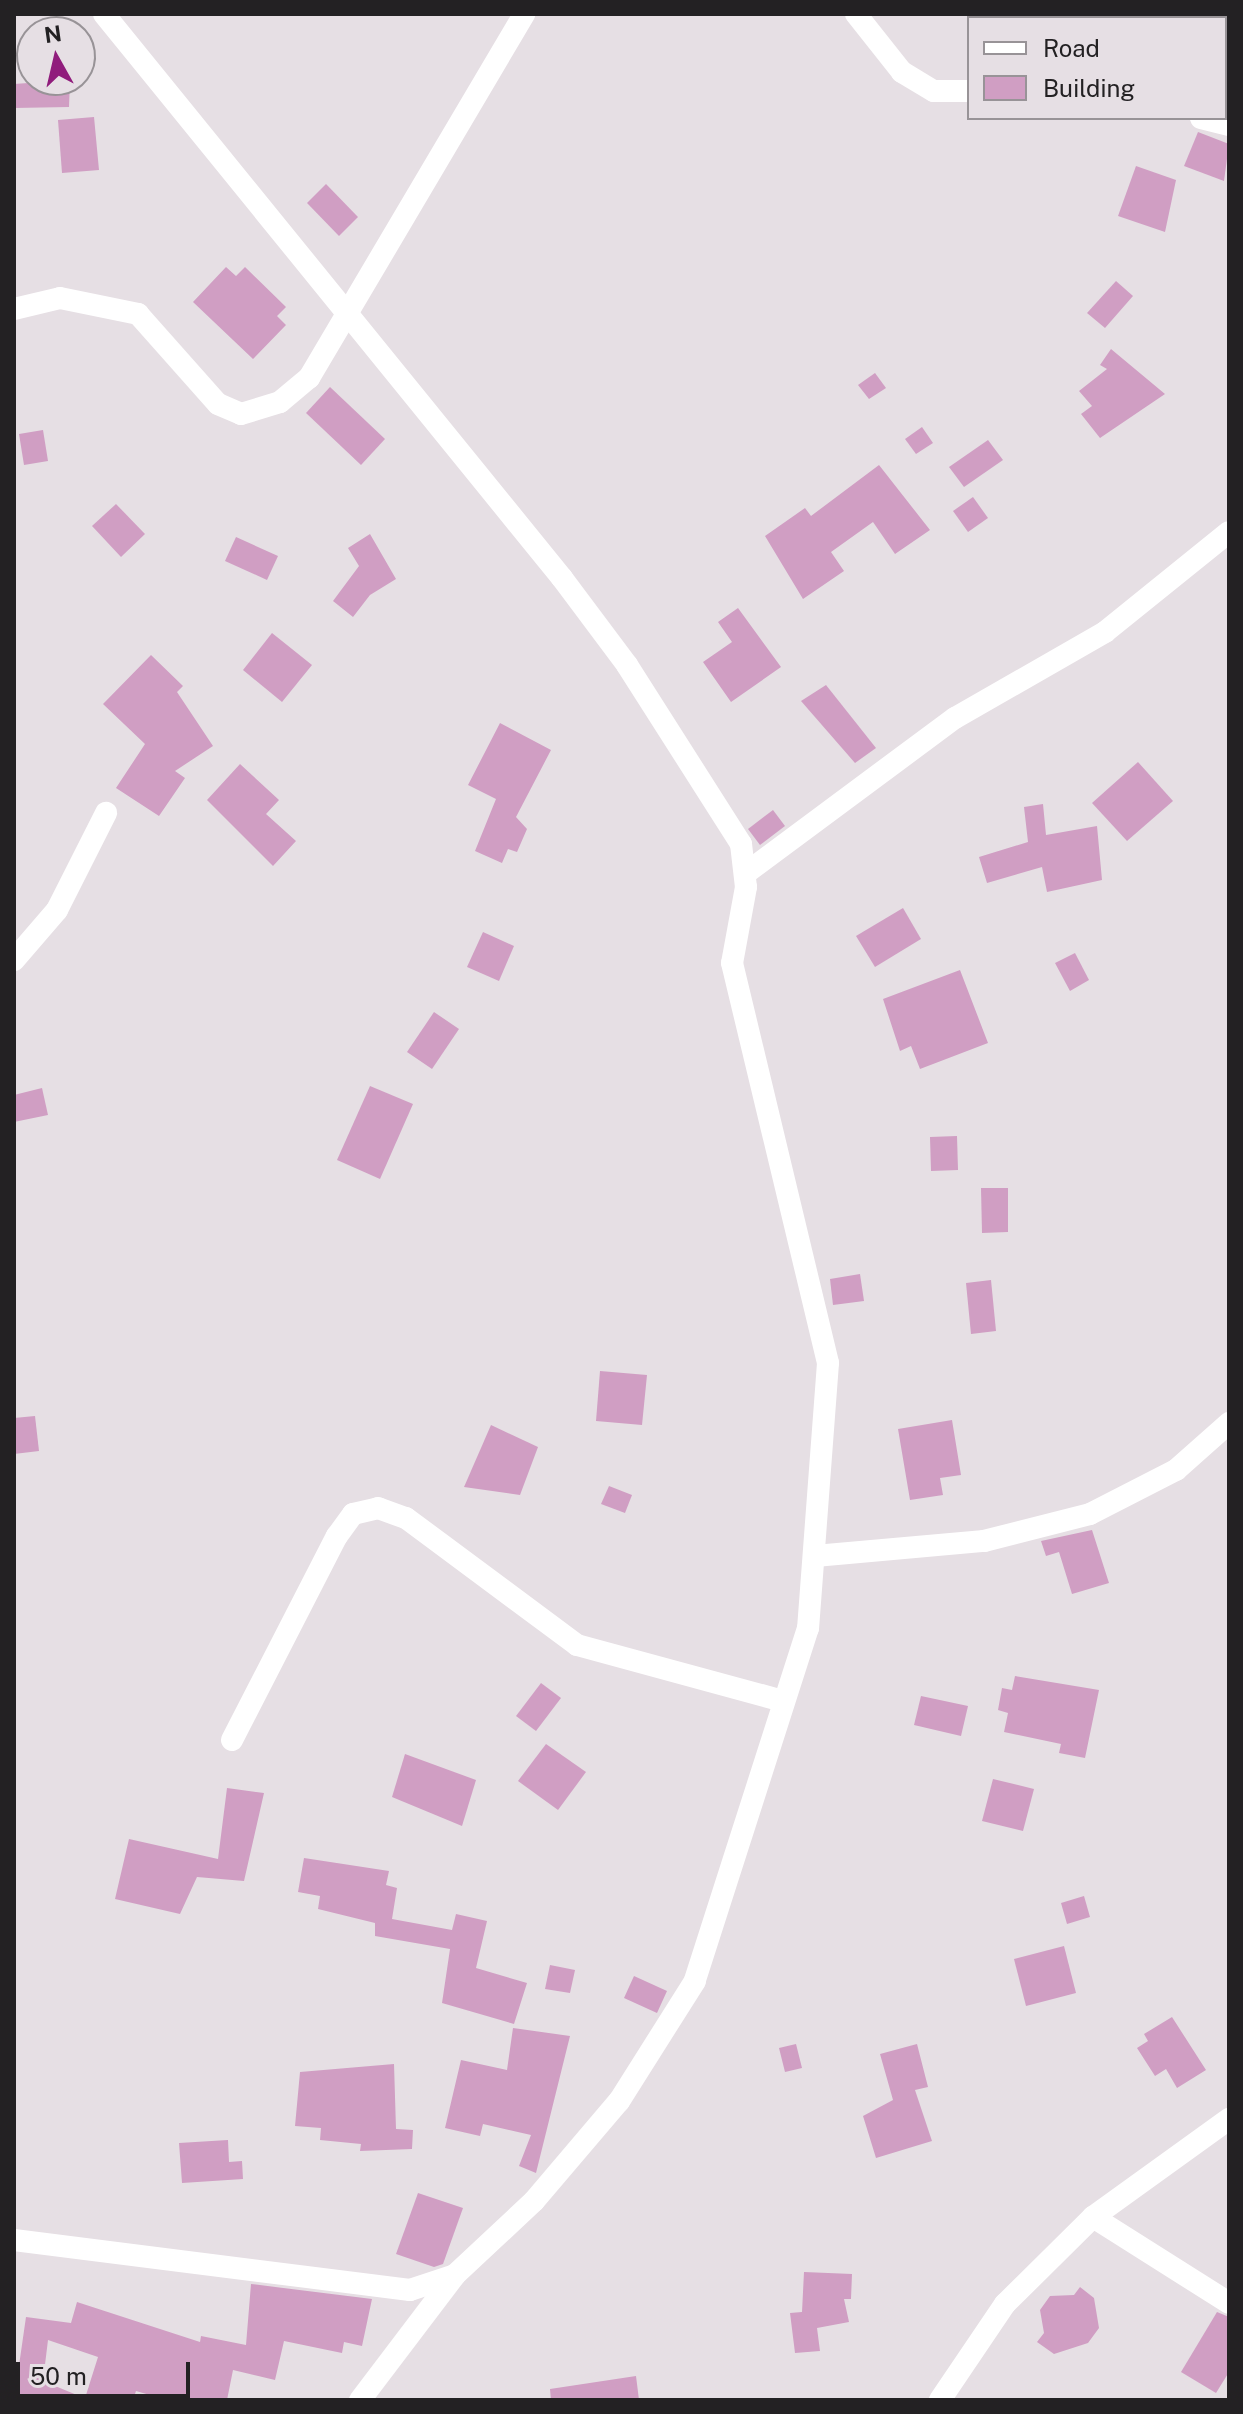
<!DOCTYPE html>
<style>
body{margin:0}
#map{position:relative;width:1243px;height:2414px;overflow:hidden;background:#e6dfe4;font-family:"Public Sans",sans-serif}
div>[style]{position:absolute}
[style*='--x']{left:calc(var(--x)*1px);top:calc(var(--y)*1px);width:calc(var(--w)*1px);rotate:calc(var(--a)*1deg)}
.building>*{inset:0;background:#d09ec3}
.minor>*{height:22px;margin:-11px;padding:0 11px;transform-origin:11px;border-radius:11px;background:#fff}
span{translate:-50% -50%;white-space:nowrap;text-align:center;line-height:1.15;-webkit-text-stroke:7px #e6dfe4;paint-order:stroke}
.frame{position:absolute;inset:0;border:16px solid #232123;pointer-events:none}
.legend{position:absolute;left:967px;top:16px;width:260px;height:104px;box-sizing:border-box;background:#e6dfe4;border:2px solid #989397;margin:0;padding:10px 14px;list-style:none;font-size:24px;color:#232123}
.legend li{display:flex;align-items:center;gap:16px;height:40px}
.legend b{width:40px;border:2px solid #989397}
.north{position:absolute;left:16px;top:16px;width:80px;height:80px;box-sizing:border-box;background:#e6dfe4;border:2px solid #989397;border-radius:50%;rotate:352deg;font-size:22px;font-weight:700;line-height:32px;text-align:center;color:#232123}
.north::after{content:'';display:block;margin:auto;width:28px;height:36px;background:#901c7c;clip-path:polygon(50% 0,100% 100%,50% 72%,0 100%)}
.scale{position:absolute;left:16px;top:2362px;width:174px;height:36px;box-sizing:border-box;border:4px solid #232123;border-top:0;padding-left:10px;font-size:24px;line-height:28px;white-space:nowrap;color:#232123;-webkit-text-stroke:6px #e6dfe4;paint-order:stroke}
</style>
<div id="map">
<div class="building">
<div style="clip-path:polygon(70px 80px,69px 107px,14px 108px,14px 84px)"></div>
<div style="clip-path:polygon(94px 117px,99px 170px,62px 173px,58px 120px)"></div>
<div style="clip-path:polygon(1198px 132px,1229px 144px,1224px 181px,1184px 166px)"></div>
<div style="clip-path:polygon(1136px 166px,1176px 180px,1165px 232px,1118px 216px)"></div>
<div style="clip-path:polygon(326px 184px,358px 217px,339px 236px,307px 203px)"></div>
<div style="clip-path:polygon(226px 267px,236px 276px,245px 267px,286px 307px,277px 316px,286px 325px,253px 359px,193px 302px)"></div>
<div style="clip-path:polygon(1116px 281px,1133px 296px,1105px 328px,1087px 313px)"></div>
<div style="clip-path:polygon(1111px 349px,1165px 394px,1100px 438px,1081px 414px,1092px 406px,1079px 391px,1107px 369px,1100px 365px)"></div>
<div style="clip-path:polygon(875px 373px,886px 388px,869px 399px,858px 385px)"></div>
<div style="clip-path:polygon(330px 387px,385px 439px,361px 465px,306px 413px)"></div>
<div style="clip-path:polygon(922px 427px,933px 443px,916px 454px,905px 439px)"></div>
<div style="clip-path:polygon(43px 430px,48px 461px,24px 465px,19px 434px)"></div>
<div style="clip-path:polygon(988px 440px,1003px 460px,964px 487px,949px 467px)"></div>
<div style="clip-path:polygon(879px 465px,930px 530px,895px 554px,873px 522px,831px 552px,844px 571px,803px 599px,765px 536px,805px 508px,811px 516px)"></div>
<div style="clip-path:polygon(973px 497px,988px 518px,968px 532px,953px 511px)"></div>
<div style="clip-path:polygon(116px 504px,145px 534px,121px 557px,92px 526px)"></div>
<div style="clip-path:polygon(370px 534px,396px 579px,370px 595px,353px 617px,333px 601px,359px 566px,348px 548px)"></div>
<div style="clip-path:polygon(236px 537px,278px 556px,267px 580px,225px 561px)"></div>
<div style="clip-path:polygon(738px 608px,781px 667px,731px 702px,703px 662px,732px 642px,718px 622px)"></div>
<div style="clip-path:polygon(272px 633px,312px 665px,282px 702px,243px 670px)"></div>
<div style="clip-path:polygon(151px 655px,183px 686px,177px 692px,213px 746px,175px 771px,185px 778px,159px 816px,116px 788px,145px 744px,103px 704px)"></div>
<div style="clip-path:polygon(826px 685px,876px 748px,855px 763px,801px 701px)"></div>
<div style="clip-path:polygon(500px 723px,551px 750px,516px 817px,527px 829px,517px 852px,508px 849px,502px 863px,475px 851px,496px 799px,468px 785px)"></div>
<div style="clip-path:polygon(1138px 762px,1173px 801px,1127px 841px,1092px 803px)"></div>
<div style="clip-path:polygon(240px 764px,279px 800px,266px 814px,296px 841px,273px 866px,207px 800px)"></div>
<div style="clip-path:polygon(1043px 804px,1046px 835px,1097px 826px,1102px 880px,1047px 892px,1042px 867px,987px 883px,979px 857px,1028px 842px,1024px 807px)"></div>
<div style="clip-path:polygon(773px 810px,785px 826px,760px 845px,748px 829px)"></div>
<div style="clip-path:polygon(903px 908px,921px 939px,875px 967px,856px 936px)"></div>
<div style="clip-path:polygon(483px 932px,514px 946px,499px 981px,467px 967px)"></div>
<div style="clip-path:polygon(1075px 953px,1089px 980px,1070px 991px,1055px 963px)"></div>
<div style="clip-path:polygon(960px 970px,988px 1043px,920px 1069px,911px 1046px,900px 1051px,883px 999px)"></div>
<div style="clip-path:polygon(434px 1012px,459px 1029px,432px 1069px,407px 1052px)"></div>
<div style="clip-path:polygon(370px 1086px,413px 1104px,380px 1179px,337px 1160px)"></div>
<div style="clip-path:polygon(42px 1088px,48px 1115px,14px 1122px,14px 1095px)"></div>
<div style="clip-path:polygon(957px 1136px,958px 1170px,931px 1171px,930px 1137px)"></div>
<div style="clip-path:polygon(981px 1188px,1008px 1188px,1008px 1232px,982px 1233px)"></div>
<div style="clip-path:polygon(860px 1274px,864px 1301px,833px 1305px,830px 1279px)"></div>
<div style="clip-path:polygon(991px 1280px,996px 1331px,971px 1334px,966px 1283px)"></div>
<div style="clip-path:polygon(600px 1371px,647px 1375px,642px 1425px,596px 1421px)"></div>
<div style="clip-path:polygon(35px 1416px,39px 1451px,14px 1454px,14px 1418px)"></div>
<div style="clip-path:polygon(952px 1420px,961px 1475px,940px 1478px,943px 1495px,910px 1500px,898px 1429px)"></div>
<div style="clip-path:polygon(491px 1425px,538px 1447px,520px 1495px,464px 1487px)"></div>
<div style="clip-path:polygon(609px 1486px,632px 1495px,625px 1513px,601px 1504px)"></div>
<div style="clip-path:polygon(1092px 1530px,1109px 1583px,1072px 1594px,1059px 1552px,1046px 1556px,1041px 1541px)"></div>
<div style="clip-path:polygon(1015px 1676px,1099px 1690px,1085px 1758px,1059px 1753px,1061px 1744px,1004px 1732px,1008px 1713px,998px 1710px,1002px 1688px,1012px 1690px)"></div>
<div style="clip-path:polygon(541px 1683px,561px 1698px,536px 1731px,516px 1716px)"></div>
<div style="clip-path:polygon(921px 1696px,968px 1706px,961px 1736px,914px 1725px)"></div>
<div style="clip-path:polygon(546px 1744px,586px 1772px,558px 1810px,518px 1781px)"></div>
<div style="clip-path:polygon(405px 1754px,476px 1780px,462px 1826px,392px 1797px)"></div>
<div style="clip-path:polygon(993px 1779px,1034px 1789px,1023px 1831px,982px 1821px)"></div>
<div style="clip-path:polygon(227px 1788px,264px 1793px,244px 1881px,197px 1877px,180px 1914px,115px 1899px,129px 1839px,218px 1859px)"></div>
<div style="clip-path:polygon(304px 1858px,389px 1871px,386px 1885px,397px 1888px,392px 1919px,452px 1930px,456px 1914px,487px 1921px,476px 1968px,527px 1983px,514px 2024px,442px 2003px,450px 1949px,375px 1936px,375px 1923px,318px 1909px,320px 1896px,298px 1892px)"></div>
<div style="clip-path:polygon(1084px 1896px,1090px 1917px,1067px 1924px,1061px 1903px)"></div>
<div style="clip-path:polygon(1064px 1946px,1076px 1993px,1026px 2006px,1014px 1959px)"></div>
<div style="clip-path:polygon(550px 1965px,575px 1970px,570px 1993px,545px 1989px)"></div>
<div style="clip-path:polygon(634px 1976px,667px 1991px,657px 2013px,624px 1998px)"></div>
<div style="clip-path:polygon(1172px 2017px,1206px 2070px,1177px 2088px,1166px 2069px,1155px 2076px,1137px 2048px,1148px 2041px,1144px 2034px)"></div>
<div style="clip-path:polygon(513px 2028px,570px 2036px,536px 2173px,519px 2166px,531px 2135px,483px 2124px,480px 2136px,445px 2128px,461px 2060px,507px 2070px)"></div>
<div style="clip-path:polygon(796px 2044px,802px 2068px,785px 2072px,779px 2048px)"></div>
<div style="clip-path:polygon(917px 2044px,928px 2087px,915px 2090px,932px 2141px,876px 2158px,863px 2116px,893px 2100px,880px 2054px)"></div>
<div style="clip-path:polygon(394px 2064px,396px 2129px,413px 2130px,412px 2149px,360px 2151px,361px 2144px,320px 2140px,321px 2128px,295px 2126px,300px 2072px)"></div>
<div style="clip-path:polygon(228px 2140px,229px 2162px,242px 2161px,243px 2179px,182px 2183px,179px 2143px)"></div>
<div style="clip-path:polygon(418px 2193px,463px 2208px,443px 2264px,434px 2267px,396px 2254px)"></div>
<div style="clip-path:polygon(804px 2272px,852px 2274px,851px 2299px,844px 2299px,849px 2322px,817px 2328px,820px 2351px,795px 2353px,790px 2313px,802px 2312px)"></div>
<div style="clip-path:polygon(251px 2284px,372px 2299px,362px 2346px,344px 2342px,342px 2353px,284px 2341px,275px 2380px,233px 2370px,227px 2400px,167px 2400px,136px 2391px,133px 2400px,102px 2400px,86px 2395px,98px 2357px,48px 2340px,43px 2381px,89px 2400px,14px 2400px,26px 2317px,71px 2323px,77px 2302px,200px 2342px,201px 2336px,246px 2345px)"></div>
<div style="clip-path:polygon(1080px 2287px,1094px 2298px,1099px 2328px,1088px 2343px,1054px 2354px,1037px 2342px,1044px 2333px,1040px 2310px,1050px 2296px,1074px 2295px)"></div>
<div style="clip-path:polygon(1217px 2312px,1229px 2317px,1229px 2372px,1216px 2393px,1181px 2372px)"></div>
<div style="clip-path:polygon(636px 2376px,639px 2400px,551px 2400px,550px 2389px)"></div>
</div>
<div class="minor">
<div style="--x:104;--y:14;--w:727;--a:50.92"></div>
<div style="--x:562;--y:578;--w:109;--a:53.2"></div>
<div style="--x:627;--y:665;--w:212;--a:57.5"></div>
<div style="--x:741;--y:844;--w:43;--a:83.4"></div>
<div style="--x:746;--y:887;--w:77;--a:100.4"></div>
<div style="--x:732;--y:963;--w:411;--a:76.5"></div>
<div style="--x:828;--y:1363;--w:266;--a:94.3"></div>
<div style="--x:808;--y:1628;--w:371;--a:107.8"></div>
<div style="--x:695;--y:1981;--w:142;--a:122.3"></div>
<div style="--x:619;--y:2101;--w:131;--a:130.4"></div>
<div style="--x:534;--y:2201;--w:108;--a:136.9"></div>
<div style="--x:455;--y:2275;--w:157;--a:127.2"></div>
<div style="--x:856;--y:14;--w:74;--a:51.6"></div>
<div style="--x:902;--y:72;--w:37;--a:31"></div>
<div style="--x:934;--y:91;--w:35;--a:0"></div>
<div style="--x:1201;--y:118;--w:29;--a:14"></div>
<div style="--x:14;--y:309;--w:47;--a:-13.4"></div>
<div style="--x:60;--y:298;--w:80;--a:11.6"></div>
<div style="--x:138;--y:314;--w:120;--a:48.4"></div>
<div style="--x:218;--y:404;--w:25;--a:23"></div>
<div style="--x:241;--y:414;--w:41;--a:-17.1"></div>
<div style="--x:280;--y:402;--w:38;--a:-40"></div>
<div style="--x:309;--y:378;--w:423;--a:-59.4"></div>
<div style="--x:746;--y:873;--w:260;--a:-36.6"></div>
<div style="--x:955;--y:718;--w:173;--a:-29.8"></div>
<div style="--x:1105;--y:632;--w:159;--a:-38.9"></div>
<div style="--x:14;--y:960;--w:66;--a:-49.3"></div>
<div style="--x:57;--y:910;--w:109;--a:-63.2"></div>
<div style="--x:815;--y:1556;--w:170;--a:-5.1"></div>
<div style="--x:984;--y:1541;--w:109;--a:-14.3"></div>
<div style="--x:1090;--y:1514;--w:97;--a:-27.1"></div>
<div style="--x:1176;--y:1470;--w:71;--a:-41.6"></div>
<div style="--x:232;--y:1740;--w:229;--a:-62.8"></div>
<div style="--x:337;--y:1536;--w:27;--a:-54"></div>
<div style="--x:353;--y:1514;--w:26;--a:-13"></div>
<div style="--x:378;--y:1508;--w:30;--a:20"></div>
<div style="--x:406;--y:1518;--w:213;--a:36.6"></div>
<div style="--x:577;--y:1645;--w:209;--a:15.2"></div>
<div style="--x:1093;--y:2217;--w:161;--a:32.3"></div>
<div style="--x:14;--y:2240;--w:399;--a:7.2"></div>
<div style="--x:410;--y:2290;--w:47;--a:-18.4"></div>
<div style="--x:940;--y:2400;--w:116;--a:-55.9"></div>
<div style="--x:1005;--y:2304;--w:124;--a:-44.7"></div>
<div style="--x:1093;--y:2217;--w:168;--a:-35.8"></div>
</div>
<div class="frame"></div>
<ul class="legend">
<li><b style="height:10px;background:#fff"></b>Road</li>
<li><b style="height:22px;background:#d09ec3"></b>Building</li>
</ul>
<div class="north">N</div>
<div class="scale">50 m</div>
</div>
